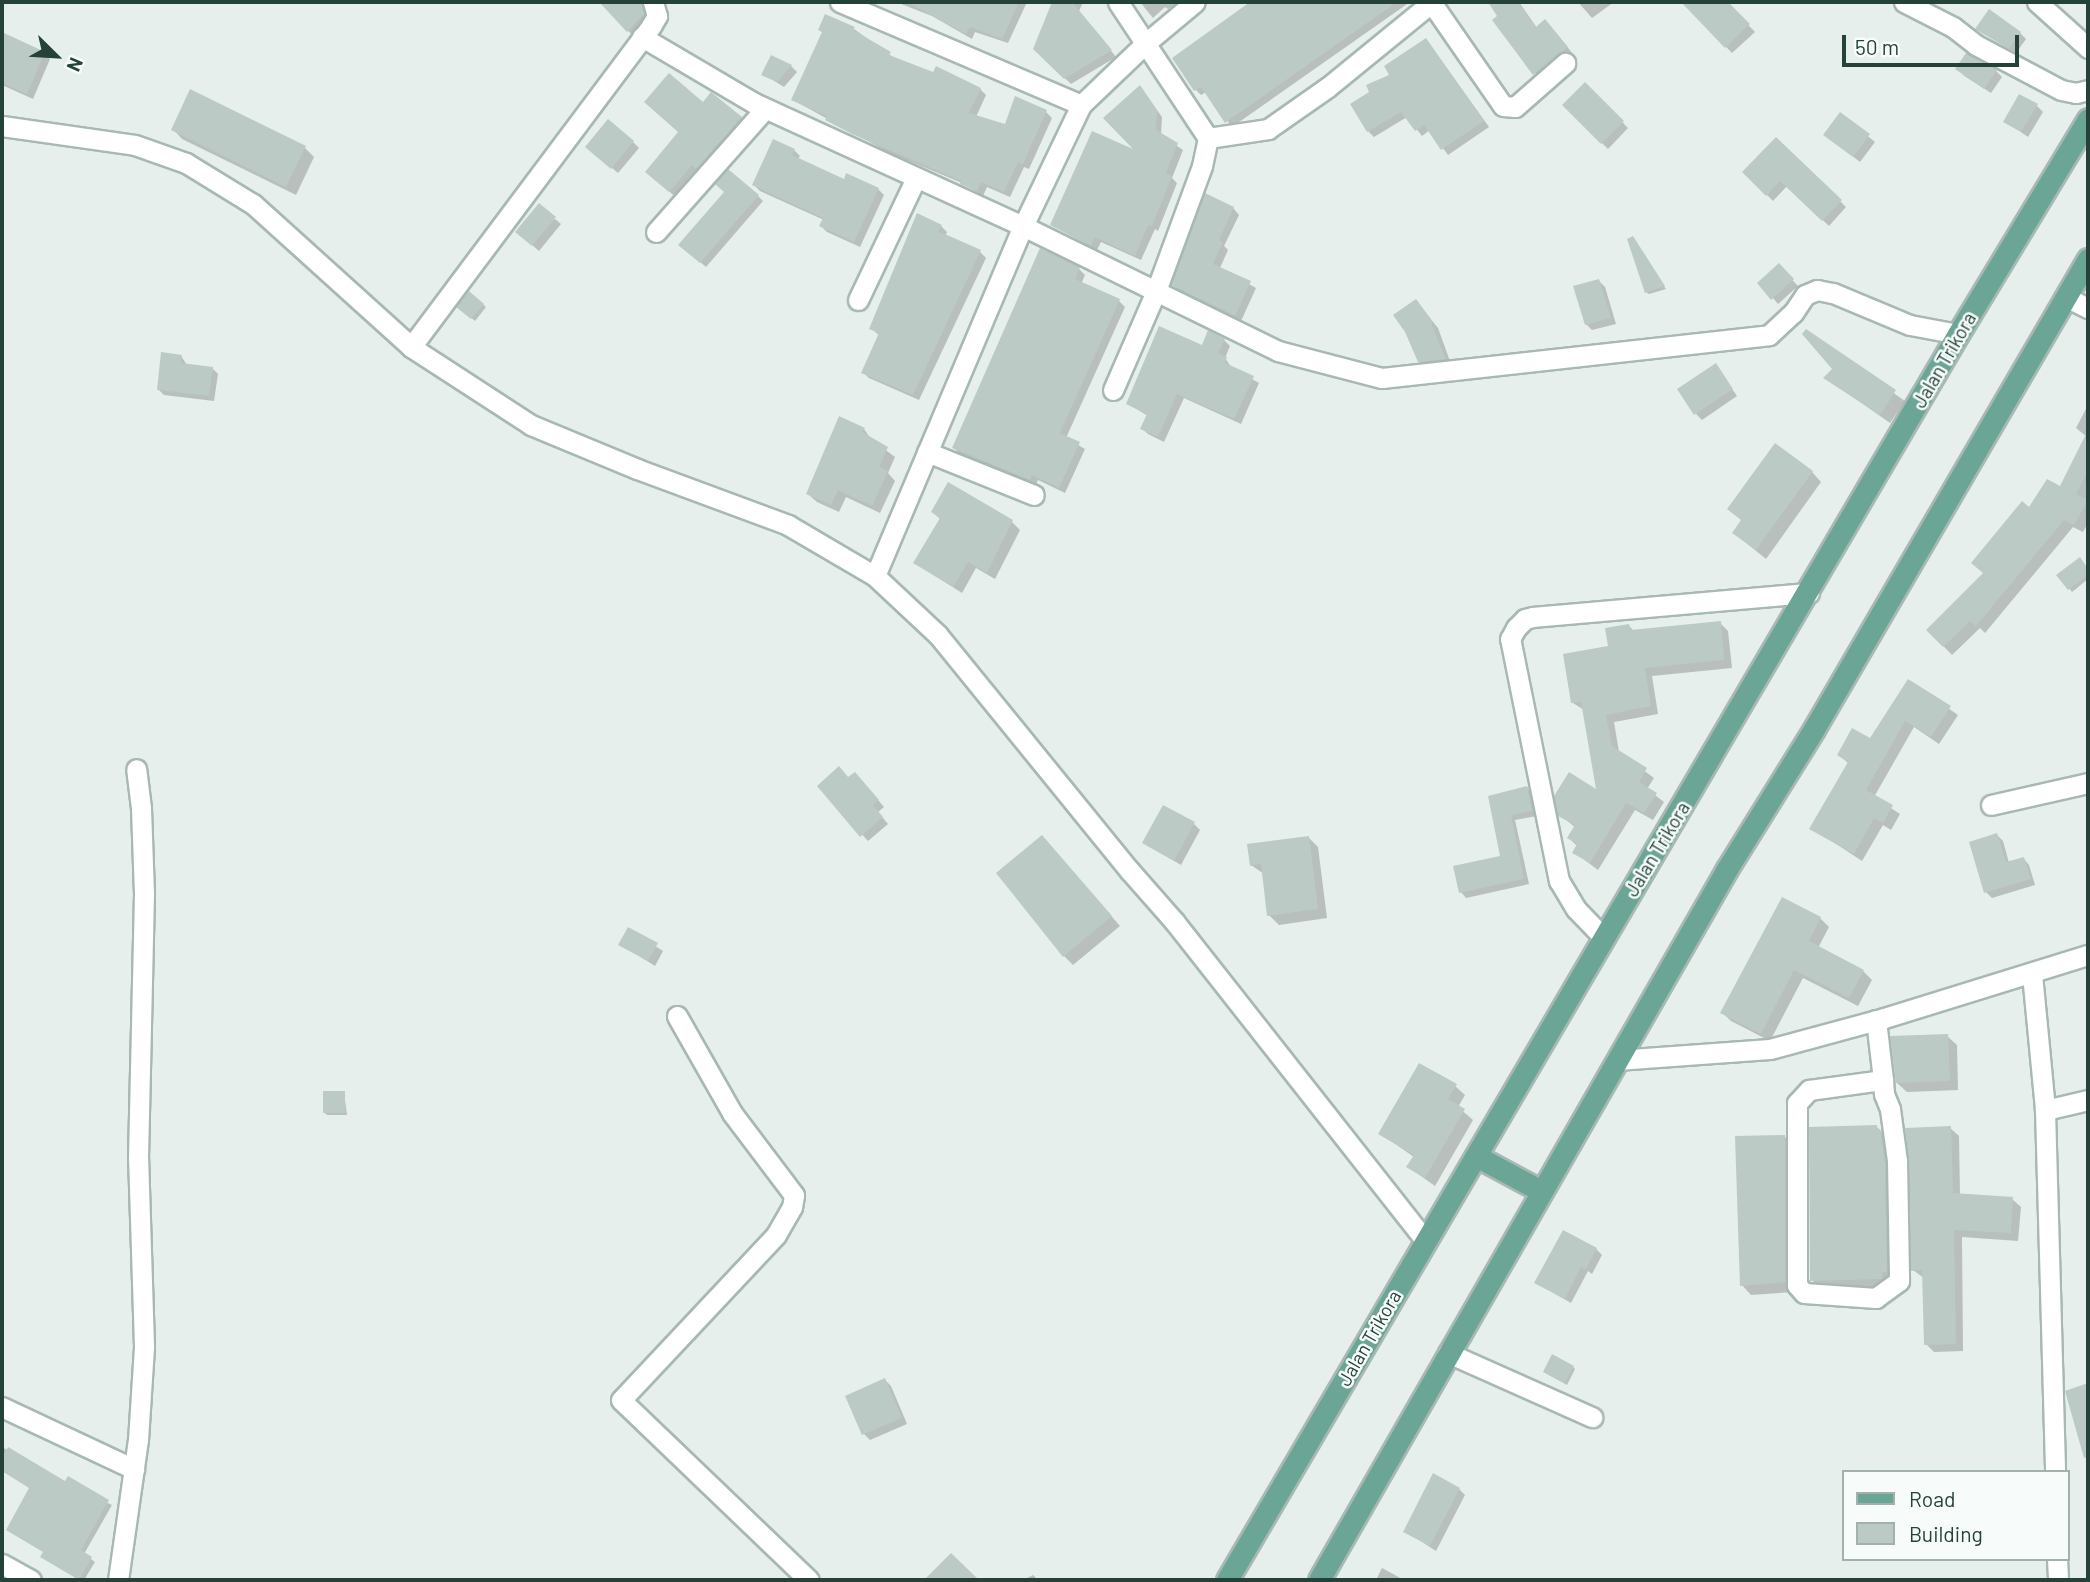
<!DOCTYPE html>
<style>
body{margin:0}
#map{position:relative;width:2090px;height:1582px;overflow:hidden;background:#e6efeb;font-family:Barlow,sans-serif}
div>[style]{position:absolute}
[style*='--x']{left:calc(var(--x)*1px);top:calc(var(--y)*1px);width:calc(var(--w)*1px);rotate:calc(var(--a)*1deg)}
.shadow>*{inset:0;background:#0003}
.building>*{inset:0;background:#bbcac4}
.roads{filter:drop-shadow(2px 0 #a8b8b2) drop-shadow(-2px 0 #a8b8b2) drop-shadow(0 2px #a8b8b2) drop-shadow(0 -2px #a8b8b2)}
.street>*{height:19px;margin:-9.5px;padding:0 9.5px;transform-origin:9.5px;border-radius:9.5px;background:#fff}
.primary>*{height:21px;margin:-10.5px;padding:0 10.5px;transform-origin:10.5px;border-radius:10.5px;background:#6aa596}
span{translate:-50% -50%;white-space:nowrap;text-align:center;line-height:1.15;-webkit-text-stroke:5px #f7fbf9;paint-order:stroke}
.street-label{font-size:19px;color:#24423a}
.frame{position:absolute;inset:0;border:4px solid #24423a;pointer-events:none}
.legend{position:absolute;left:1842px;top:1470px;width:228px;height:91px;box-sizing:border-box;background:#f7fbf9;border:2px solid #a3b1ad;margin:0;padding:9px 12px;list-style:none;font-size:21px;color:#24423a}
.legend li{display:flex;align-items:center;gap:14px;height:35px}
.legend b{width:35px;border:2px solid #a3b1ad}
.north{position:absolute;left:21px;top:21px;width:70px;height:70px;-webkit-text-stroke:5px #f7fbf9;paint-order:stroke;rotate:114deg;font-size:19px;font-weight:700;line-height:28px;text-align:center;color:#24423a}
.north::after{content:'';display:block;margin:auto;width:24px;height:32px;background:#24423a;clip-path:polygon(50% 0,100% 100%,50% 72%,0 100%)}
.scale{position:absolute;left:1842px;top:35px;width:177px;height:32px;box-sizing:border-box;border:4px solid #24423a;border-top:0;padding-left:9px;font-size:21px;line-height:24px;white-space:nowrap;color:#24423a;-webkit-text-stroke:5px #f7fbf9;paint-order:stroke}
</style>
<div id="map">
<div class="shadow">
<div style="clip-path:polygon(601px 2px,643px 2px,647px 6px,649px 21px,634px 37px)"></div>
<div style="clip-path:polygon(896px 2px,1027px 2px,1008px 43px,975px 32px,972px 39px,932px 16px)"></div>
<div style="clip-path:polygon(1053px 2px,1083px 2px,1079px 11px,1116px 57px,1071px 84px,1035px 49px)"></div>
<div style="clip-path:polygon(1140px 2px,1178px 2px,1168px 9px,1165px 7px,1153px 18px)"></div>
<div style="clip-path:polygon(1253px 2px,1410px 2px,1232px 127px,1206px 92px,1201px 95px,1196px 90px,1175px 58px)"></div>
<div style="clip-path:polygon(1490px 2px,1519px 2px,1537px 28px,1551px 27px,1573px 54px,1540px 80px)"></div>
<div style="clip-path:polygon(1578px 2px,1614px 2px,1592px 18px)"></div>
<div style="clip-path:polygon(1700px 2px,1726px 2px,1755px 32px,1732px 53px,1691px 10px)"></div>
<div style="clip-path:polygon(854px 29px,897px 60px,980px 89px,986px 95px,976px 117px,1006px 126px,1046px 112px,1052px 118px,1029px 169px,1024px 167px,1010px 197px,987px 187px,983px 196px,962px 183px,890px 153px,793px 100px)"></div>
<div style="clip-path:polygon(1977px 29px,2020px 33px,2026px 39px,2016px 53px)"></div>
<div style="clip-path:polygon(5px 35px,44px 53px,50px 59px,33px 99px,2px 85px,2px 42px)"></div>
<div style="clip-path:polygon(1431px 46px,1489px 127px,1448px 155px,1430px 130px,1422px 136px,1407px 117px,1374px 137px,1368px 131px)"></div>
<div style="clip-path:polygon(791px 66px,797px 72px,784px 87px,763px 74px)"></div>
<div style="clip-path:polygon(1996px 71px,2002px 77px,1991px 93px,1963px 75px)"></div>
<div style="clip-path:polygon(1585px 84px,1628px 128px,1608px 149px,1564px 105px)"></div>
<div style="clip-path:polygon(1140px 87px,1162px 117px,1161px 135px,1183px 150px,1172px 178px,1177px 183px,1158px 231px,1155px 229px,1141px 260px,1101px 242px,1097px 250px,1052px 225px,1141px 154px)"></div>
<div style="clip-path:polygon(703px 105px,741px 118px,749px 126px,678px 199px,656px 180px)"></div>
<div style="clip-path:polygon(2037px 106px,2043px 112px,2028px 137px,2005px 121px)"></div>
<div style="clip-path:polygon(1841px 114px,1875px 142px,1860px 162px,1832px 140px)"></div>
<div style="clip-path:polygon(173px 129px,305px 148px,314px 157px,296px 195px,182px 139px)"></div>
<div style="clip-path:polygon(1776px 139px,1846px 207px,1829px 226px,1787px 186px,1773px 201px,1744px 172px)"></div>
<div style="clip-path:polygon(633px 142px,639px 148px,618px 173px,593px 152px)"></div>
<div style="clip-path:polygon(794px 150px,800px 156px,798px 159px,845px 181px,878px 189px,884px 195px,860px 247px,827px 232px,821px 226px,824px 220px,760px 191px,754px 185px)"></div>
<div style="clip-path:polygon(726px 193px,758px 196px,763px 201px,706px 267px,686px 250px)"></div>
<div style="clip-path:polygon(1233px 208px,1239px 215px,1224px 246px,1228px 250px,1220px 268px,1256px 288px,1241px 321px,1179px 291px,1173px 285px)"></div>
<div style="clip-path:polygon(555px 219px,561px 224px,539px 251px,523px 237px)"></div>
<div style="clip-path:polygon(941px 226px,947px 232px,945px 236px,980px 252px,986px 258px,919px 400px,869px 378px,863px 372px,880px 336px,871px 328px)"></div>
<div style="clip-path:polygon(1635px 241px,1666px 289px,1649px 294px,1646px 292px)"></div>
<div style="clip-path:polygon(1779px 266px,1798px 286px,1778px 304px,1773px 298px)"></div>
<div style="clip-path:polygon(1079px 269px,1085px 275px,1081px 284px,1119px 301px,1125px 307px,1066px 438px,1085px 449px,1065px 493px,1038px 480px,1036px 485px,960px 454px,954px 448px)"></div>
<div style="clip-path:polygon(1599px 281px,1605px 287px,1616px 324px,1592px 330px,1586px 324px)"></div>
<div style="clip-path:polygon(469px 293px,486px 307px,475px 321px,459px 307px)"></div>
<div style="clip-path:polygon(1416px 301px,1438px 328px,1451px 364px,1425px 367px,1419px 361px)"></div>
<div style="clip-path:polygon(1806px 332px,1905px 401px,1890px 423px,1826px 378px,1835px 369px)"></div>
<div style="clip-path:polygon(1224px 340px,1230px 346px,1225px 358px,1231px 367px,1259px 383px,1241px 424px,1184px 398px,1164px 442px,1148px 434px,1142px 428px,1148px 416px,1128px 404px,1203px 347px)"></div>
<div style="clip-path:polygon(181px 356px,187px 365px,212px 368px,218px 374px,214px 401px,164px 395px,158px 389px)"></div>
<div style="clip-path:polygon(1715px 365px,1737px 396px,1702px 420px,1696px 414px)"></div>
<div style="clip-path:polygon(2088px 405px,2088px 495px,2085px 501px,2088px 503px,2088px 523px,2083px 532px,2073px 527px,1985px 633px,1980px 628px,1952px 655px,1928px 630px,1985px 574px,2060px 488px,2087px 437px,2076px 428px)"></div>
<div style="clip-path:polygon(864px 429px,871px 439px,895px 457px,888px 473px,895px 481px,880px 513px,846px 497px,839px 512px,817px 502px,808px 494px)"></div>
<div style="clip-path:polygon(1812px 472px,1821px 482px,1766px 559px,1734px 533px)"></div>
<div style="clip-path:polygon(949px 485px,1012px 522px,1020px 530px,995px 579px,976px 568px,962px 593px,915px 563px,941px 520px,933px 512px)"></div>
<div style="clip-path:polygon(2082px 562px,2088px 571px,2088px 579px,2072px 592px,2059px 575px)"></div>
<div style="clip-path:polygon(1720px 623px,1728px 631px,1732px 668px,1652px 676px,1658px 714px,1614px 722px,1619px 752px,1654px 778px,1647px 789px,1664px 802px,1653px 820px,1635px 810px,1598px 870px,1574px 852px,1578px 847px,1569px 838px,1576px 828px,1560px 815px,1598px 792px,1584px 710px,1573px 703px,1629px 626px,1635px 632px)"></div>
<div style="clip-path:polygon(1909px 681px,1958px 715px,1939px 744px,1914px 727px,1874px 797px,1900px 814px,1891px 830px,1883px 825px,1862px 861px,1812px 828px,1849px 764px,1839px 755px,1871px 740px)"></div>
<div style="clip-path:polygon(849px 779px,861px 780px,884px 807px,878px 812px,888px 824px,868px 841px,819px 786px)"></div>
<div style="clip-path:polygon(1527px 787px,1532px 793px,1537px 816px,1515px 820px,1529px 884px,1466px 898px,1461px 892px,1502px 857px,1490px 798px)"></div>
<div style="clip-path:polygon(1194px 824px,1200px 830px,1181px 865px,1144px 843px)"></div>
<div style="clip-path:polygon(1997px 835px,2003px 841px,2009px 863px,2023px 858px,2029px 865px,2035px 885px,1992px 898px,1986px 892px,1971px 843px)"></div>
<div style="clip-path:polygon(1308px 837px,1318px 847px,1327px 918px,1279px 925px,1269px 915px,1264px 874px,1251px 865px)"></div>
<div style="clip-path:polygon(1051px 847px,1120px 926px,1073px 965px,1064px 956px)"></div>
<div style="clip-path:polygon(1820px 918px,1829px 927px,1818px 948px,1863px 971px,1872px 980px,1858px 1006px,1803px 978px,1770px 1041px,1731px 1021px,1723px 1013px)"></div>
<div style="clip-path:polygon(628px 929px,663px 951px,655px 966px,620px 944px)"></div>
<div style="clip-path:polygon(1947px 1036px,1957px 1045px,1958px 1090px,1907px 1092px,1897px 1083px)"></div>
<div style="clip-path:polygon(1455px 1086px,1465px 1095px,1458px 1107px,1473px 1120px,1435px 1186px,1408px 1167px,1414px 1157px,1381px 1134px)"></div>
<div style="clip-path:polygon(344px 1093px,347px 1115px,327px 1115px,325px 1113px)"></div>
<div style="clip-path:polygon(1876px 1126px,1893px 1144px,1894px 1291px,1825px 1293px,1812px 1280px)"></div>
<div style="clip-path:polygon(1950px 1128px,1959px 1136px,1960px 1196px,2012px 1199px,2021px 1207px,2018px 1241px,1962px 1237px,1963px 1351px,1934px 1352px,1926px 1344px,1924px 1278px,1913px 1270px)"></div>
<div style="clip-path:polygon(1784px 1136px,1794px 1146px,1794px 1292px,1751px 1295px,1742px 1285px)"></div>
<div style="clip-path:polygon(1596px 1249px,1602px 1255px,1592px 1274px,1588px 1271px,1571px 1303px,1536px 1283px)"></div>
<div style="clip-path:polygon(1573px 1367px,1575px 1369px,1567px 1385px,1547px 1374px)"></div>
<div style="clip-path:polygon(885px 1380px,891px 1386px,907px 1424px,870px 1440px,864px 1434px,848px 1397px)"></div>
<div style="clip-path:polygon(2px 1447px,65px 1483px,112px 1505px,84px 1554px,95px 1562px,84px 1580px,46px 1560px,31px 1489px,2px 1471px)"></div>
<div style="clip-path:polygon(1459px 1489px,1465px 1495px,1436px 1551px,1405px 1531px)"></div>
<div style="clip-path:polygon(1382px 1568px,1404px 1580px,1376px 1580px)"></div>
<div style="clip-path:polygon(1033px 1575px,1038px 1580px,1023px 1580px)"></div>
</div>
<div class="building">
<div style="clip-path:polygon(599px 2px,641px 2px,644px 14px,627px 32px)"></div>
<div style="clip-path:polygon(907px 2px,1019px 2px,1002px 39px,970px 27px,966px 34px)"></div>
<div style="clip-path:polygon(1052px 2px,1072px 2px,1112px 50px,1064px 79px,1033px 49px)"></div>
<div style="clip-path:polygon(1250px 2px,1397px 2px,1225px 123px,1201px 87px,1194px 91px,1172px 58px)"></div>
<div style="clip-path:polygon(1488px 2px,1518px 2px,1536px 27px,1545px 19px,1568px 47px,1533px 75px,1492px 20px,1497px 16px)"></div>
<div style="clip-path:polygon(1681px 2px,1728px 2px,1750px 24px,1725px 48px)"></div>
<div style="clip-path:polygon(1989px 9px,2021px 32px,2009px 49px,1975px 29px)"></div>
<div style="clip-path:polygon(825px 14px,855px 27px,853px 30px,891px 52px,889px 55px,933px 72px,936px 66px,981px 88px,969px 113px,1005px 124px,1015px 96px,1047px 110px,1023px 164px,1018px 162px,1004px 192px,981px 182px,977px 191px,960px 184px,961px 181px,852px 134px,825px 120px,827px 116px,791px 100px,822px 32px,818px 30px)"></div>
<div style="clip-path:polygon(2px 32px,45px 52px,27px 94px,2px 83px)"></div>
<div style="clip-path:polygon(1426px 38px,1484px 121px,1441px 150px,1424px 125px,1415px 131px,1401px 112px,1367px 132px,1350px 104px,1369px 92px,1366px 85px,1389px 75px,1384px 66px)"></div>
<div style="clip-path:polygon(1966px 53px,1997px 70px,1984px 89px,1955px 69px)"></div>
<div style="clip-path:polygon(771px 55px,792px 65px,777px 82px,761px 75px)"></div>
<div style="clip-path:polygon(669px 73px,703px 102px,711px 92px,742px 117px,696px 169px,692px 165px,669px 192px,645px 172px,678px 132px,644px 102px)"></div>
<div style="clip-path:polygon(1585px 82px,1624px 121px,1601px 144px,1562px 105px)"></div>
<div style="clip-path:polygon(1140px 85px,1157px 110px,1156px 130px,1178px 143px,1166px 173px,1172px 176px,1152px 226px,1148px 225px,1135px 256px,1095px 237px,1091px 246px,1050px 225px,1092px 131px,1133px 149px,1103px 118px)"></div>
<div style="clip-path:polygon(190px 89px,306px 146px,286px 187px,171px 130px)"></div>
<div style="clip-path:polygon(2019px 94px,2038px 104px,2021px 132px,2003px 122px)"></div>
<div style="clip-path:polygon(1840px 112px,1870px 134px,1853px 157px,1823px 135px)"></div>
<div style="clip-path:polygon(608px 119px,634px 141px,611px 169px,585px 147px)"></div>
<div style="clip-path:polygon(1776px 137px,1842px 200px,1822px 221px,1780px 181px,1766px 196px,1742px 172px)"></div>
<div style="clip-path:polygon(773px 139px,795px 149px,792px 155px,844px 179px,846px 173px,879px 188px,854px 242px,819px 226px,823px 218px,752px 185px)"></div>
<div style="clip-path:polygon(728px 169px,759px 195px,700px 263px,678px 245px,724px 192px,715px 184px)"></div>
<div style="clip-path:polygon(1205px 193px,1234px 207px,1219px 240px,1223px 242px,1213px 264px,1251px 281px,1235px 316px,1171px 285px)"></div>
<div style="clip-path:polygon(539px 203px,556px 217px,532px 246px,515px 232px)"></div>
<div style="clip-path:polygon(917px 213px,942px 225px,938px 231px,981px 250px,913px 395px,861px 373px,879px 333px,869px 329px)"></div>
<div style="clip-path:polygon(1633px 236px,1665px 286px,1645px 293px,1627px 239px)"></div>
<div style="clip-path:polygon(1040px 248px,1080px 267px,1075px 279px,1120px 299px,1060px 433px,1080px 442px,1059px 488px,1032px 475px,1030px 480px,952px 448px)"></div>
<div style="clip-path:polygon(1779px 263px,1794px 279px,1771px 300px,1757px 283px)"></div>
<div style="clip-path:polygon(1599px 279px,1611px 318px,1585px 325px,1573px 286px)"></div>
<div style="clip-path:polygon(469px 291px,484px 304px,471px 319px,456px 307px)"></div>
<div style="clip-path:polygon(1416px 299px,1433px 322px,1431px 323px,1446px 359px,1418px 362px,1405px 332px,1393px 315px)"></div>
<div style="clip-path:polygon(1159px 326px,1202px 345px,1208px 330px,1225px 339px,1218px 353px,1227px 357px,1225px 363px,1254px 376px,1234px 419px,1177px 394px,1158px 437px,1140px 429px,1147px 414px,1126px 404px)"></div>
<div style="clip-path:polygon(1806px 329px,1896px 390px,1880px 415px,1823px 378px,1832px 369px,1802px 334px)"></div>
<div style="clip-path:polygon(161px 352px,182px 355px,181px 363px,213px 367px,209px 396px,157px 390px)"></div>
<div style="clip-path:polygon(1716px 363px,1733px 389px,1694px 415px,1677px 389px)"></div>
<div style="clip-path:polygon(839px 416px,865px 428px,862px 432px,888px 447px,879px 467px,888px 471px,872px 506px,838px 490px,831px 505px,806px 494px)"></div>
<div style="clip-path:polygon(2088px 430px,2088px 471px,2076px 494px,2088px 500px,2074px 525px,2064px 520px,1976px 626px,1970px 621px,1943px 647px,1926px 630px,1983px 573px,1971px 563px,2022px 501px,2029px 507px,2047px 479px,2060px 486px)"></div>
<div style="clip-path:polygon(1775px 443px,1813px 471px,1756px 550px,1732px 533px,1741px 520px,1727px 509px)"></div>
<div style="clip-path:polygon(948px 482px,1013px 520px,987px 573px,968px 562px,953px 587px,913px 563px,940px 518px,931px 512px)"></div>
<div style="clip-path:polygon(2080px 557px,2088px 569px,2088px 575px,2068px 590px,2056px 575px)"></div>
<div style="clip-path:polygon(1721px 621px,1724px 660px,1645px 668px,1651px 706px,1606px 715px,1612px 746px,1647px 768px,1639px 782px,1657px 793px,1644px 813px,1626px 803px,1590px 863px,1572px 853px,1577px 844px,1567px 838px,1575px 825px,1558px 816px,1554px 796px,1569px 772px,1596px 789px,1581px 702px,1571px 703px,1563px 654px,1608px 646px,1605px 628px,1629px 624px,1631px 630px)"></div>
<div style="clip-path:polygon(1908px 679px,1951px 706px,1931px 737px,1905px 721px,1866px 790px,1893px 805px,1883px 823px,1874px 818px,1854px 854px,1809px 829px,1848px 762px,1837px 755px,1852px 728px,1870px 738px)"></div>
<div style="clip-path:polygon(839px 766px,848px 777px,855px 772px,879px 800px,873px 805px,883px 817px,860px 837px,817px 786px)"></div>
<div style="clip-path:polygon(1527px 786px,1532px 811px,1511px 815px,1524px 879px,1459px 893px,1453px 866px,1500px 856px,1488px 796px)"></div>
<div style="clip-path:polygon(1163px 805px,1195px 822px,1174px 861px,1142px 843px)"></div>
<div style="clip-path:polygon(1997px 833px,2006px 862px,2024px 857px,2031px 879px,1984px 893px,1969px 842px)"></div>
<div style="clip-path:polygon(1042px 835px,1112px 916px,1063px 957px,996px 873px)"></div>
<div style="clip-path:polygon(1309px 836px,1318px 909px,1267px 916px,1261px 864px,1250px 866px,1247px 844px)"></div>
<div style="clip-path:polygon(1782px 897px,1821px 917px,1809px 941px,1864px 970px,1849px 998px,1794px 970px,1761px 1034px,1720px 1013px)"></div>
<div style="clip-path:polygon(628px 927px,658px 943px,648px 961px,618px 945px)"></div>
<div style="clip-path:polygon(1948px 1034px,1950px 1081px,1896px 1083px,1890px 1036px)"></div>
<div style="clip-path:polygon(1419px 1063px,1457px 1084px,1448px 1099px,1465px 1109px,1425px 1178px,1406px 1167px,1414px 1155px,1378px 1134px)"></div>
<div style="clip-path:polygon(323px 1091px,345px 1091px,345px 1113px,323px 1113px)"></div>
<div style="clip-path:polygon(1877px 1125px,1877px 1129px,1880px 1129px,1885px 1162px,1887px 1272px,1882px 1272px,1882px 1279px,1810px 1281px,1809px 1127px)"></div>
<div style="clip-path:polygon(1951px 1126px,1953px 1193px,2013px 1197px,2011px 1233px,1954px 1230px,1956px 1344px,1924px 1345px,1922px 1270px,1911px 1271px,1909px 1161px,1905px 1128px)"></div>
<div style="clip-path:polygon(1785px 1135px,1785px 1282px,1740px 1286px,1735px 1136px)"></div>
<div style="clip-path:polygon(1563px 1230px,1597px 1248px,1586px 1269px,1581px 1267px,1565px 1299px,1534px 1283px)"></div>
<div style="clip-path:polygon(1552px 1354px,1574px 1366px,1565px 1383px,1543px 1372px)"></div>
<div style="clip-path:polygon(885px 1378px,902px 1418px,862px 1435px,845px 1396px)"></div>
<div style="clip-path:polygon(2088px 1383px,2088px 1457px,2084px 1458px,2065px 1391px)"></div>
<div style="clip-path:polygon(8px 1447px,65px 1481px,68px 1476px,109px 1500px,81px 1550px,92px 1557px,79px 1580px,40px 1557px,43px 1552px,6px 1530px,29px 1488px,2px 1470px,2px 1458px)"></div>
<div style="clip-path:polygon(1433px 1473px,1460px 1488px,1430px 1546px,1403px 1532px)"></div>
<div style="clip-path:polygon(951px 1553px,979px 1580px,924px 1580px)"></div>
</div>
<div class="roads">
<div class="street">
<div style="--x:840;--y:2;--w:262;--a:23.1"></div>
<div style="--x:1431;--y:2;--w:126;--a:55.3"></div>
<div style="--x:1503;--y:106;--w:12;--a:5"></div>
<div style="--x:1515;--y:107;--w:67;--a:-41.3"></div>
<div style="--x:1904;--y:2;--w:55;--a:27"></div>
<div style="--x:1953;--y:27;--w:29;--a:38"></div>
<div style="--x:1976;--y:45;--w:96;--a:27.9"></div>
<div style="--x:2061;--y:90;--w:15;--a:11"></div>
<div style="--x:2076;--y:93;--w:12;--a:-14"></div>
<div style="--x:2037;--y:2;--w:69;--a:42"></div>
<div style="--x:642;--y:37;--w:130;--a:30.5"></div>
<div style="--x:754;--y:103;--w:296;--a:24.6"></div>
<div style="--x:1023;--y:226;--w:284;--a:26.1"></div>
<div style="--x:1278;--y:351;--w:107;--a:14.6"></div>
<div style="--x:1382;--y:378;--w:389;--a:-6.3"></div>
<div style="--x:1769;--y:335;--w:33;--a:-43"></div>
<div style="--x:1793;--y:313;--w:22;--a:-56"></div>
<div style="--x:1805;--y:295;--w:13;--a:-23"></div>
<div style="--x:1817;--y:290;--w:16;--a:11"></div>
<div style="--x:1833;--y:293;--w:83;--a:22.6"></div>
<div style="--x:1910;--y:325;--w:49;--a:10.6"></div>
<div style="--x:2;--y:126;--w:134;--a:8.1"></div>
<div style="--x:135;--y:145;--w:54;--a:19.4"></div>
<div style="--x:186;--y:163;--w:79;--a:31.5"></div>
<div style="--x:253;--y:204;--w:213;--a:42.1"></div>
<div style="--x:411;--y:347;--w:143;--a:33"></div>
<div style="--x:531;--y:425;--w:115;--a:22.5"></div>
<div style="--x:637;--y:469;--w:161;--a:20.3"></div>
<div style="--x:788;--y:525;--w:101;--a:30.4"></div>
<div style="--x:875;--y:576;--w:86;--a:43.1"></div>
<div style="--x:938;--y:635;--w:304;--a:50.9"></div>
<div style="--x:1130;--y:871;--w:67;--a:48.7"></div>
<div style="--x:1174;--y:921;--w:407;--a:51.8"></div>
<div style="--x:1208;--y:138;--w:61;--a:-8.5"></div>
<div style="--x:1268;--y:129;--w:73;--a:-35"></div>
<div style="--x:1328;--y:87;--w:133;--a:-39.2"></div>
<div style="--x:656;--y:232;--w:164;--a:-48.5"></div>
<div style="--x:2066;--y:297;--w:25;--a:27"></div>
<div style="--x:858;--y:300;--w:135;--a:-64.6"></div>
<div style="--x:411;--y:347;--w:401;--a:-53.2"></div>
<div style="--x:651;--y:26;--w:12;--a:-59"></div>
<div style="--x:657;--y:16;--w:15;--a:-106"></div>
<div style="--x:1113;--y:390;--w:108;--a:-66.5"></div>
<div style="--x:1156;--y:291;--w:133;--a:-69.8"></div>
<div style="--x:1202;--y:166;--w:29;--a:-78"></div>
<div style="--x:1208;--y:138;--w:163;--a:-123.5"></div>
<div style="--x:927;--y:452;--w:115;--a:21.9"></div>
<div style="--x:875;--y:576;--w:380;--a:-67.1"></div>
<div style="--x:1023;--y:226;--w:134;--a:-64.4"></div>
<div style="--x:1081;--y:105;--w:91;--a:-43.7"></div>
<div style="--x:1147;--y:42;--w:62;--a:-39.8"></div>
<div style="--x:1991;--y:805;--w:99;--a:-12.8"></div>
<div style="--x:1604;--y:938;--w:40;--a:-134"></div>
<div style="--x:1576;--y:909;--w:33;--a:-121"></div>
<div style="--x:1559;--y:881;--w:247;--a:-101.4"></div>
<div style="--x:1510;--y:639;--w:13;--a:-61"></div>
<div style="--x:1516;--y:628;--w:13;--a:-45"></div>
<div style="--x:1525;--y:619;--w:8;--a:-14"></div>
<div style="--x:1533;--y:617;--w:277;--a:-5"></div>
<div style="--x:2032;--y:974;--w:137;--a:84.5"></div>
<div style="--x:2045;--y:1110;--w:362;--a:88.4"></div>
<div style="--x:677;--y:1016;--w:112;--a:60.4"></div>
<div style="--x:732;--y:1113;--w:103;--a:52.9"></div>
<div style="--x:794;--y:1195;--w:12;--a:99"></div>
<div style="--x:792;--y:1207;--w:32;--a:120"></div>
<div style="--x:776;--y:1235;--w:226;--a:133.2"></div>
<div style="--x:621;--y:1400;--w:260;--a:43.8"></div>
<div style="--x:1876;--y:1020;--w:60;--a:83.3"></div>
<div style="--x:1883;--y:1080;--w:14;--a:86"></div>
<div style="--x:1884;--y:1094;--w:16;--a:68"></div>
<div style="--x:1890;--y:1109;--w:52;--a:82.3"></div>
<div style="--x:1897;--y:1161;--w:120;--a:89"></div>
<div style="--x:1899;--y:1281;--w:29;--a:144"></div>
<div style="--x:1876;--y:1298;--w:72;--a:-176"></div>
<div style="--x:1804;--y:1293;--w:11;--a:-131"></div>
<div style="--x:1797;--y:1285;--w:182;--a:-90"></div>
<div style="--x:1797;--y:1103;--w:18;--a:-47"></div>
<div style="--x:1809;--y:1090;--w:75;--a:-7.7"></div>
<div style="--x:1617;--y:1060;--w:153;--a:-4.1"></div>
<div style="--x:1770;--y:1049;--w:118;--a:-15.2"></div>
<div style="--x:1884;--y:1018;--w:214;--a:-17.2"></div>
<div style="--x:2045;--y:1110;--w:44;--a:-13.1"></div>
<div style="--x:1448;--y:1353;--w:158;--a:24"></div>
<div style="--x:2;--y:1407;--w:146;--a:25.2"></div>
<div style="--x:2057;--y:1559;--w:21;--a:87"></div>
<div style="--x:2;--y:1564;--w:33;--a:29"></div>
<div style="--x:118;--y:1580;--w:141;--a:-81.9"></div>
<div style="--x:138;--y:1440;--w:94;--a:-86.3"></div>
<div style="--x:144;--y:1346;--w:188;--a:-91.8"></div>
<div style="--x:138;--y:1158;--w:264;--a:-88.7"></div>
<div style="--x:144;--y:894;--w:86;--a:-92"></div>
<div style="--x:141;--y:808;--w:39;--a:-97"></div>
</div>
<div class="primary">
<div style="--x:1476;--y:1156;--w:74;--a:28.3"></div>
<div style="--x:1227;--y:1580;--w:1445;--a:-59.6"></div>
<div style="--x:1958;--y:334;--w:251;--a:-58.8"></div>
<div style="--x:1319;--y:1580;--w:820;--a:-60.15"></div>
<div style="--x:1727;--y:869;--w:165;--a:-58.1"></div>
<div style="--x:1814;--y:729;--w:544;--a:-59.76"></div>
</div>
</div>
<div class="street-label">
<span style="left:1944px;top:360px;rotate:-60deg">Jalan Trikora</span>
<span style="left:1657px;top:849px;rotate:-59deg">Jalan Trikora</span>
<span style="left:1369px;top:1338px;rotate:-60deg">Jalan Trikora</span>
</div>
<div class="frame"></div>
<ul class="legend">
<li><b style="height:9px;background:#6aa596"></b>Road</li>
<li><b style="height:19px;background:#bbcac4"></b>Building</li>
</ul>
<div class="north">N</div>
<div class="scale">50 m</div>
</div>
